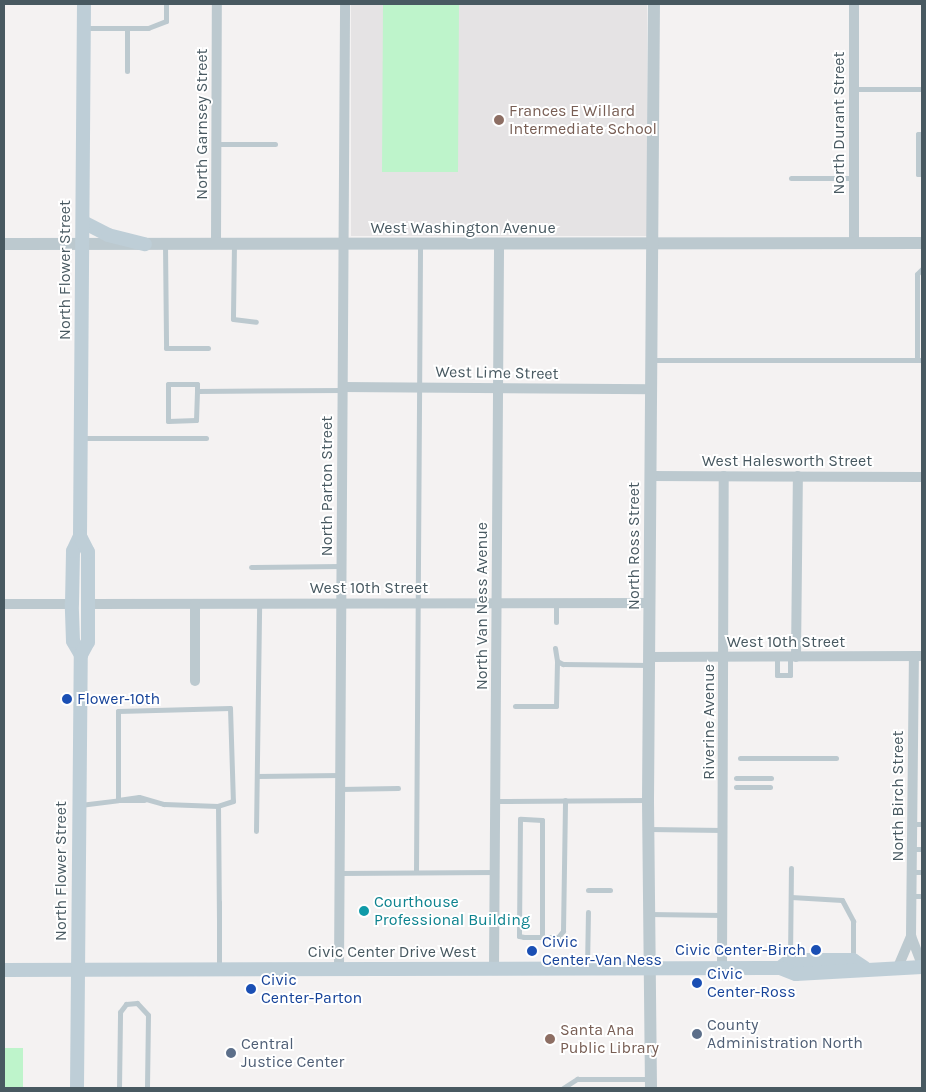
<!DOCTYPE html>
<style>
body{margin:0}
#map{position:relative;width:926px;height:1092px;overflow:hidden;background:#f4f2f2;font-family:Karla,sans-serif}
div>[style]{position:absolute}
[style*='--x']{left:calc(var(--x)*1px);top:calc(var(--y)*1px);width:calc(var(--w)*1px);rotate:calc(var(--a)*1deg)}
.education>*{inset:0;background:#e5e3e4}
.green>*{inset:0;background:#bef4cb}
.service>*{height:5px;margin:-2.5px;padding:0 2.5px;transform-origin:2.5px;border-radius:2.5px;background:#bcc9cf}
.minor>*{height:10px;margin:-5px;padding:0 5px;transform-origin:5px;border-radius:5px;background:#bcc9cf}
.tertiary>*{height:12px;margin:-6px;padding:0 6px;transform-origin:6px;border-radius:6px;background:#bcc9cf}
.secondary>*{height:14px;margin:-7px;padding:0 7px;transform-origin:7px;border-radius:7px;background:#beced7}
.dots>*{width:14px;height:14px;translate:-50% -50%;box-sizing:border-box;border:2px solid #fff;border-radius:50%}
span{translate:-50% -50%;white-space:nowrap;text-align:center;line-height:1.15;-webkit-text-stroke:4px #fff;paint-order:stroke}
.education-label{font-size:16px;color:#785e54}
.left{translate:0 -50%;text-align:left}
.street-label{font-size:16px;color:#485961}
.transit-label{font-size:16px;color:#164399}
.right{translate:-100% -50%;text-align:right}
.culture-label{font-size:16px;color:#0d838f}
.service-label{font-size:16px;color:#4e5e75}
.frame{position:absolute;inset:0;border:5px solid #485961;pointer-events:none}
</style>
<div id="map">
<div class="education">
<div style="clip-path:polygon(351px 4px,647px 4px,647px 236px,351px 236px)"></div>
</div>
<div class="green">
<div style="clip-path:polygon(383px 4px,459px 4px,458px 172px,382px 172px)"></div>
<div style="clip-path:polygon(4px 1048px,23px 1048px,23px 1088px,4px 1088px)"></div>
</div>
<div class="service">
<div style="--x:85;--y:28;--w:63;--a:0"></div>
<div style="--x:148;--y:28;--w:19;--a:-21"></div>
<div style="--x:166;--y:21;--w:17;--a:-90"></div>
<div style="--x:127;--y:28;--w:43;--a:90"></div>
<div style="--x:854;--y:89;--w:68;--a:0"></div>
<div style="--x:922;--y:134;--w:4;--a:180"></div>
<div style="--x:918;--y:134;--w:40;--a:90"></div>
<div style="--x:918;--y:174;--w:4;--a:0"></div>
<div style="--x:217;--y:144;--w:58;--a:0"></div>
<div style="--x:791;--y:178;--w:63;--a:0"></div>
<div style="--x:165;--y:244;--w:104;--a:89.4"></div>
<div style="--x:166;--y:348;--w:42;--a:0"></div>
<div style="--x:234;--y:244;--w:75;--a:90.8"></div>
<div style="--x:233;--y:319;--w:23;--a:7"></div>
<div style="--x:652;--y:360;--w:270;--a:0"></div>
<div style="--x:917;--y:360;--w:86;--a:-90"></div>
<div style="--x:917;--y:274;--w:7;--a:-45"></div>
<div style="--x:197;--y:391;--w:7;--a:-90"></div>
<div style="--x:197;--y:384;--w:29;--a:180"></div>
<div style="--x:168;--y:384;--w:37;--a:90"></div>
<div style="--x:168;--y:421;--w:28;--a:-2"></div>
<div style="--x:196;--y:420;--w:29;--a:-88"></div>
<div style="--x:197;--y:391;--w:145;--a:-0.4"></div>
<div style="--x:82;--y:438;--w:124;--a:0"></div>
<div style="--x:251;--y:567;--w:90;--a:-0.6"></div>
<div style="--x:556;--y:603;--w:19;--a:90"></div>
<div style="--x:555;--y:648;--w:13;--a:81"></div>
<div style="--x:557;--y:661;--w:7;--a:27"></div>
<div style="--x:563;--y:664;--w:87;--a:0.7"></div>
<div style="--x:777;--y:657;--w:18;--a:90"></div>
<div style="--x:777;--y:675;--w:13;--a:0"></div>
<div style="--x:790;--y:675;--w:18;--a:-90"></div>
<div style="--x:515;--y:706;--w:41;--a:0"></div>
<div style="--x:556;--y:706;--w:45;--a:-88.7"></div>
<div style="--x:740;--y:758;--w:96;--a:0"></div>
<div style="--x:257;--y:776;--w:83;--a:-0.7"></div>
<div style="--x:736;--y:778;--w:35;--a:0"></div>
<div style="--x:736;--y:787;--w:34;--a:0"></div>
<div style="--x:340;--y:789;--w:58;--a:-1"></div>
<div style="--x:118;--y:800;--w:21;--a:-8"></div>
<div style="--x:139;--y:797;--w:26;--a:16"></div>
<div style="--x:164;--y:804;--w:54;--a:2.1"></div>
<div style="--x:118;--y:800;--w:26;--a:0"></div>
<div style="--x:495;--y:801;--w:152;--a:-0.4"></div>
<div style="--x:80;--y:805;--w:38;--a:-7"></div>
<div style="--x:118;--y:800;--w:89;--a:-90"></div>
<div style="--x:118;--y:711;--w:112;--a:-1.5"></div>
<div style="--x:230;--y:708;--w:93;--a:88.2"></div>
<div style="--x:233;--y:801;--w:16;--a:162"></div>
<div style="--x:218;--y:806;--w:114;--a:89.5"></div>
<div style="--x:913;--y:824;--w:9;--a:0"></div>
<div style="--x:649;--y:829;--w:74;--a:0.8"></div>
<div style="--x:256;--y:831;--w:227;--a:-89.2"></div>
<div style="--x:913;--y:849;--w:9;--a:0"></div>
<div style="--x:416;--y:872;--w:627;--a:-89.63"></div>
<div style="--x:912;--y:872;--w:10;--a:0"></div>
<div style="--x:340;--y:873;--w:154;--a:-0.4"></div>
<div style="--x:588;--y:890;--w:22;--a:0"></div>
<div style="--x:912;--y:896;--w:10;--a:0"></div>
<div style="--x:791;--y:897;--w:51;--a:3.4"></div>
<div style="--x:842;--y:900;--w:24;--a:62"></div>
<div style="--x:853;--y:921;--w:38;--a:90"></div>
<div style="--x:219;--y:902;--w:67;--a:90"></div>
<div style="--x:649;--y:914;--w:73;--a:0.8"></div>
<div style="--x:542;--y:937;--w:117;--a:-90"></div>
<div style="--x:542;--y:820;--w:22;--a:-177"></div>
<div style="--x:520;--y:819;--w:117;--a:90.5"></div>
<div style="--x:519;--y:936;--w:5;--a:11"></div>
<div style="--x:524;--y:937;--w:34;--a:0"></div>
<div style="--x:558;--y:937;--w:8;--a:-50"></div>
<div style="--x:563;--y:931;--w:131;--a:-89.1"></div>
<div style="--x:790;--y:960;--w:92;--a:-89.4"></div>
<div style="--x:587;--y:968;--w:56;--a:-89"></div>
<div style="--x:119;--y:1088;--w:76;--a:-89.2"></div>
<div style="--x:120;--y:1012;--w:10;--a:-53"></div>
<div style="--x:126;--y:1004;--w:11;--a:-5"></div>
<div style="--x:137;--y:1003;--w:16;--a:47"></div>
<div style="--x:148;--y:1015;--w:73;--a:90.8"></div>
<div style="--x:563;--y:1088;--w:17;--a:-33"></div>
<div style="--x:577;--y:1079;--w:73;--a:0"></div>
</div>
<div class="minor">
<div style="--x:854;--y:243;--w:239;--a:-90"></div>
<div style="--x:216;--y:244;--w:240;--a:-89.8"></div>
<div style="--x:343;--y:387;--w:309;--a:0.4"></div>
<div style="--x:651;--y:476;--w:271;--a:0.2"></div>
<div style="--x:4;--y:604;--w:68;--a:0"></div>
<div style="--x:88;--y:604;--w:562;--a:-0.1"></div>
<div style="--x:650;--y:657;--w:272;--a:-0.2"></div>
<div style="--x:796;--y:657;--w:181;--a:-89.4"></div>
<div style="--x:195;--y:681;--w:77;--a:-90"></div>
<div style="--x:911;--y:936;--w:31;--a:69"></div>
<div style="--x:898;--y:967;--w:34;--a:-67"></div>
<div style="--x:911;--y:936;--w:280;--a:-89.4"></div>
<div style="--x:722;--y:968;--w:492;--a:-89.8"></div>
<div style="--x:339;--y:969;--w:965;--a:-89.64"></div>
<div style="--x:494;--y:969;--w:725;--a:-89.6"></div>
</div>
<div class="tertiary">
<div style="--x:4;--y:244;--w:918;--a:-0.06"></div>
<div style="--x:651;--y:1088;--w:288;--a:-90.6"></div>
<div style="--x:648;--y:800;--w:796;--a:-89.57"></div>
</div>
<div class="secondary">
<div style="--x:83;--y:222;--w:28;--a:27"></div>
<div style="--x:108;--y:235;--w:38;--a:14"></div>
<div style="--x:81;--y:655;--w:16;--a:-120"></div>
<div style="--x:73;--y:641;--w:37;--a:-92"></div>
<div style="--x:72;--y:604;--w:53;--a:-88.9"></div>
<div style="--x:73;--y:551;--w:17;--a:-65"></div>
<div style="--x:80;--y:536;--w:532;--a:-89.57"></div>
<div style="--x:780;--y:968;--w:13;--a:-39"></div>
<div style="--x:790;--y:960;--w:63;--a:0"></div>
<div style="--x:853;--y:960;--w:14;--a:34"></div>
<div style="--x:4;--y:970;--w:776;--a:-0.15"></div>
<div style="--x:780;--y:968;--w:17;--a:21"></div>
<div style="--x:796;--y:974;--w:126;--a:-3.2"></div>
<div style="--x:77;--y:1088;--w:433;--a:-89.5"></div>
<div style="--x:81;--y:655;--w:15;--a:-62"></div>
<div style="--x:88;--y:642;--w:90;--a:-90"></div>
<div style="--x:88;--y:552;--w:18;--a:-117"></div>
</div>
<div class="dots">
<div style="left:499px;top:120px;background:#8d6e63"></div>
<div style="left:67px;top:699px;background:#1a4fb4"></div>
<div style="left:364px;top:911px;background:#0f9aa8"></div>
<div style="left:816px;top:950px;background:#1a4fb4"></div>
<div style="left:532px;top:951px;background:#1a4fb4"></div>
<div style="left:697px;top:983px;background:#1a4fb4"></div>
<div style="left:251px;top:989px;background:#1a4fb4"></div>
<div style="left:697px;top:1034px;background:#5c6f8a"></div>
<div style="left:550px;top:1039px;background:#8d6e63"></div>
<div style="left:231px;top:1053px;background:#5c6f8a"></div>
</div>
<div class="education-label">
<span class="left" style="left:509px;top:120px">Frances E Willard<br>Intermediate School</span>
<span class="left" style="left:560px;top:1039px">Santa Ana<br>Public Library</span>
</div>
<div class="street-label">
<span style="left:839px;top:123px;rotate:-90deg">North Durant Street</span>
<span style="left:202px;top:124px;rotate:-90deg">North Garnsey Street</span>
<span style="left:463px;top:228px">West Washington Avenue</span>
<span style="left:65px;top:270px;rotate:-90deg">North Flower Street</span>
<span style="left:497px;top:373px;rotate:1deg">West Lime Street</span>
<span style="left:787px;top:461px">West Halesworth Street</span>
<span style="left:327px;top:486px;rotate:-90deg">North Parton Street</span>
<span style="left:634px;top:546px;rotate:-90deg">North Ross Street</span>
<span style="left:369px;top:588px">West 10th Street</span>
<span style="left:482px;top:606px;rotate:-90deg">North Van Ness Avenue</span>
<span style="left:786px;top:642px">West 10th Street</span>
<span style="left:709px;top:722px;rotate:-90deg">Riverine Avenue</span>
<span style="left:898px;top:796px;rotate:-90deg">North Birch Street</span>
<span style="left:61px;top:871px;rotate:-90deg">North Flower Street</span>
<span style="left:392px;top:952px">Civic Center Drive West</span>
</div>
<div class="transit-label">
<span class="left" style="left:77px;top:699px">Flower-10th</span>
<span class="left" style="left:542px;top:951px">Civic<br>Center-Van Ness</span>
<span class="right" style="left:806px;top:950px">Civic Center-Birch</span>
<span class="left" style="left:707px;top:983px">Civic<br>Center-Ross</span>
<span class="left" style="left:261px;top:989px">Civic<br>Center-Parton</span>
</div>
<div class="culture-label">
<span class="left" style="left:374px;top:911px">Courthouse<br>Professional Building</span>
</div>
<div class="service-label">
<span class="left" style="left:707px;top:1034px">County<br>Administration North</span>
<span class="left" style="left:241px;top:1053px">Central<br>Justice Center</span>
</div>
<div class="frame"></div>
</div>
